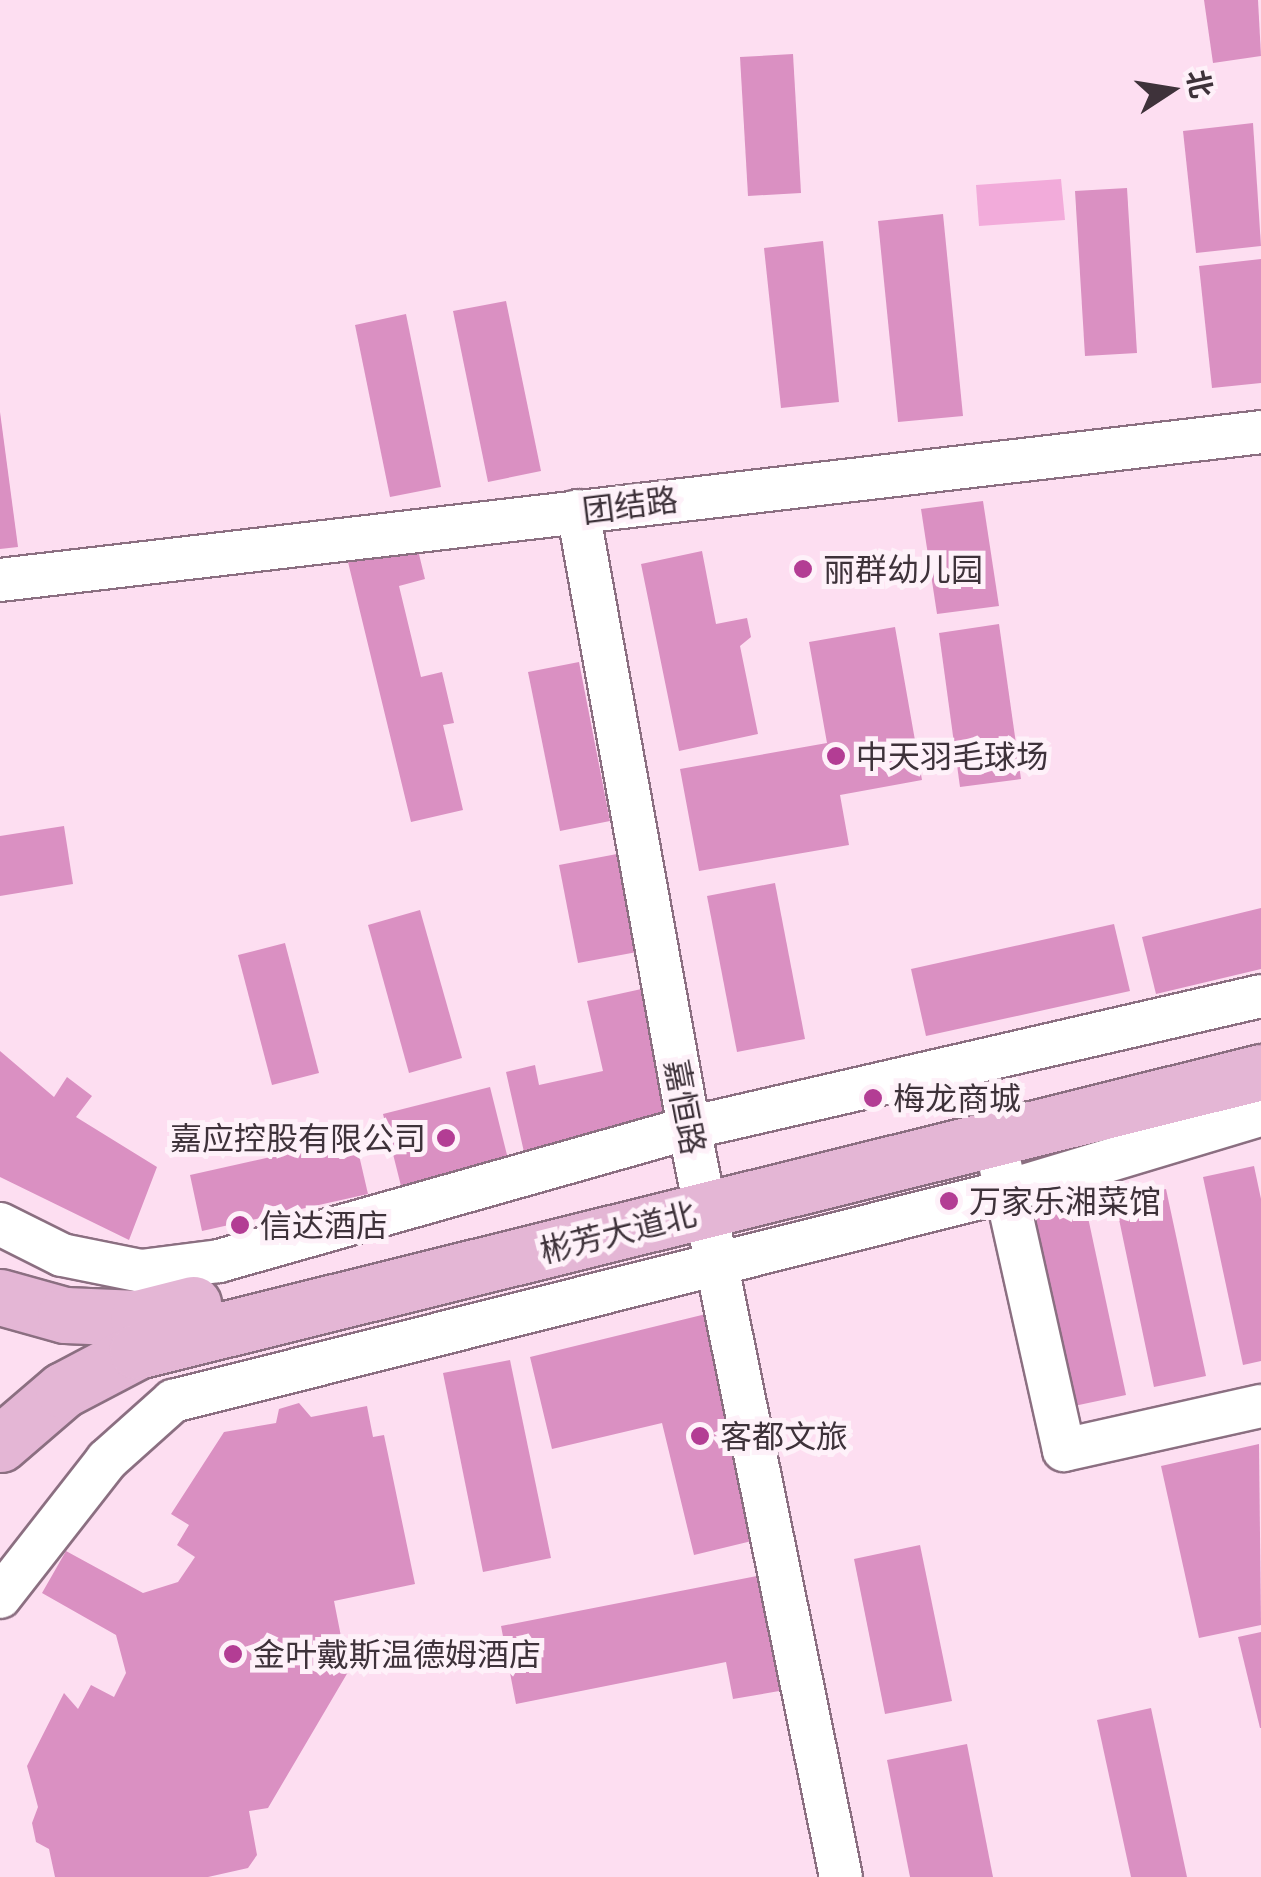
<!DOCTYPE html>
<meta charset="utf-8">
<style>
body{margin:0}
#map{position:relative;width:1261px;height:1877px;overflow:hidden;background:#fddef1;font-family:"Open Sans","Noto Sans SC",sans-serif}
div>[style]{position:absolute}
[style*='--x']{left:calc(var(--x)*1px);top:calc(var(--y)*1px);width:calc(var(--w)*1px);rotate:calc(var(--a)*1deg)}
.green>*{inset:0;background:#f2abda}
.building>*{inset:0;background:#da90c2}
.roads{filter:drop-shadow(2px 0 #8b6f81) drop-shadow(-2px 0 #8b6f81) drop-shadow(0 2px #8b6f81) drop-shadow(0 -2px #8b6f81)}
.minor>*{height:42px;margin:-21px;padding:0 21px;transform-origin:21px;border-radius:21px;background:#fff}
.major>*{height:55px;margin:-27.5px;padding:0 27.5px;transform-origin:27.5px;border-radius:27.5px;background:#e4b6d5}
.dots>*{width:28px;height:28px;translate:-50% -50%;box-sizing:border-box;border:5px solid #fef1f9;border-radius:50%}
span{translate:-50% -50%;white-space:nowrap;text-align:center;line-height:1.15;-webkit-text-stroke:10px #fef1f9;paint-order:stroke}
.street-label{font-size:32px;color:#3e323a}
.poi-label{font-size:32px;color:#3e323a}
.left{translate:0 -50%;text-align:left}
.right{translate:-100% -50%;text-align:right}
.north{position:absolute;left:1121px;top:40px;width:100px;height:100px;-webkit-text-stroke:8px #fef1f9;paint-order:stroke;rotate:78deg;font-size:28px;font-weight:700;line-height:40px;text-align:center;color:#3e323a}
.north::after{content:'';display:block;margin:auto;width:35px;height:45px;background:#3e323a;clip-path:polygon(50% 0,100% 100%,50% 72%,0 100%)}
</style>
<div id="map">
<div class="green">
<div style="clip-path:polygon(1061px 179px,1065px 220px,979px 226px,976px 185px)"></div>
</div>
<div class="building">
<div style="clip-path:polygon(1204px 0,1258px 0,1261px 56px,1213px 63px)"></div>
<div style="clip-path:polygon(793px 54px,801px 193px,748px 196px,740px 57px)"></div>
<div style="clip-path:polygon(1253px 123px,1261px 246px,1196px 253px,1183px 131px)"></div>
<div style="clip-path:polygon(1127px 188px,1137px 353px,1085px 356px,1075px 191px)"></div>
<div style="clip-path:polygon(943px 214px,963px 416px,898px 422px,878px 221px)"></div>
<div style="clip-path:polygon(823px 241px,839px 402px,781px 408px,764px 248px)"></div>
<div style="clip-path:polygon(1261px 259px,1261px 383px,1212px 388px,1199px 266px)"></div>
<div style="clip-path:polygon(506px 301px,541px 471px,488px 482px,453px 311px)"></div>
<div style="clip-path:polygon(406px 314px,441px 487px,390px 497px,355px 325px)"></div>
<div style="clip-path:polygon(0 412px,18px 547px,0 549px)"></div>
<div style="clip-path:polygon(983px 501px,999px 606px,937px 614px,921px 509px)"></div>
<div style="clip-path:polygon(417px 546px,425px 579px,399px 586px,421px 677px,442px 672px,454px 723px,443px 725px,463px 810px,411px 822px,348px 562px)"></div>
<div style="clip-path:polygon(702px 551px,716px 624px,747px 618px,751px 637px,740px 646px,758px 734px,679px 751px,641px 564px)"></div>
<div style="clip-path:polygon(999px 624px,1021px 779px,960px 787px,939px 633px)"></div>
<div style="clip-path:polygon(895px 627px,922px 780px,840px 795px,849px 845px,699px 871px,680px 769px,827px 743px,809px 642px)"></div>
<div style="clip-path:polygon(579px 662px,610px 821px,560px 831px,528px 672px)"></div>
<div style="clip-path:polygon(64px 826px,73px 884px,0 896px,0 836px)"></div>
<div style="clip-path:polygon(617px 854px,637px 952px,578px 963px,559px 865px)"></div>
<div style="clip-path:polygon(775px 883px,805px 1039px,737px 1052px,707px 896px)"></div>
<div style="clip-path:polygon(1261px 908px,1261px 969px,1156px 994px,1142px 937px)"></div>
<div style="clip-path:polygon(420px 910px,462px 1058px,409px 1073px,368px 925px)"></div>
<div style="clip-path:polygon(1114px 924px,1130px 991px,926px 1036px,911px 969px)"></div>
<div style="clip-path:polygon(285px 943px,319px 1073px,272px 1085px,238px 955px)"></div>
<div style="clip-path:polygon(646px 988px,676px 1128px,526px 1161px,506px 1072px,535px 1065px,539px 1085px,603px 1071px,587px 1001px)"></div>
<div style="clip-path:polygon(0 1051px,54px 1097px,67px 1077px,92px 1096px,76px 1117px,157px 1167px,129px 1240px,0 1177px)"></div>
<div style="clip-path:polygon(490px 1087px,509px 1163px,402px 1190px,383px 1114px)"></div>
<div style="clip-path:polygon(355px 1138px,368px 1194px,202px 1231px,190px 1175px)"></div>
<div style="clip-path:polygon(1254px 1166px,1261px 1199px,1261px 1361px,1243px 1365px,1203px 1177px)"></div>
<div style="clip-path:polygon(1166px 1189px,1206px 1376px,1154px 1387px,1115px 1200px)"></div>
<div style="clip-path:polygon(1086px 1208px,1126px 1395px,1074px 1406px,1035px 1219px)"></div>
<div style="clip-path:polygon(706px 1314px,760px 1539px,694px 1555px,662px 1423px,552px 1449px,530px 1357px)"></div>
<div style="clip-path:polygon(510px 1360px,551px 1558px,483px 1572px,443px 1373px)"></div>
<div style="clip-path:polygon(299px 1403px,311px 1417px,367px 1406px,373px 1437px,384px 1435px,415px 1584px,334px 1601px,348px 1672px,268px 1808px,249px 1811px,257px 1855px,248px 1868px,208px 1877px,55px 1877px,49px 1849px,36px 1842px,32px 1823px,38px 1807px,27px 1766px,64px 1693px,78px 1709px,91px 1685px,114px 1697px,126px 1673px,116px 1635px,42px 1593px,66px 1551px,143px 1593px,178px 1582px,195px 1557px,177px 1545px,189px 1525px,171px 1514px,224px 1432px,276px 1423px,279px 1409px)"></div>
<div style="clip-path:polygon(1259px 1444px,1261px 1625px,1199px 1638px,1161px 1466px)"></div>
<div style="clip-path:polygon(920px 1545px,952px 1701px,885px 1714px,854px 1559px)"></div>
<div style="clip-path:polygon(762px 1575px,785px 1690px,733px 1699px,726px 1662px,516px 1704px,501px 1626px)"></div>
<div style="clip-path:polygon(1261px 1632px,1261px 1728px,1260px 1728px,1238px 1637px)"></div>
<div style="clip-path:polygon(1151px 1708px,1187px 1877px,1131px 1877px,1097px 1720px)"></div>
<div style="clip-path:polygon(967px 1744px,993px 1877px,910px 1877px,887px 1760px)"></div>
</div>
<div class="roads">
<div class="minor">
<div style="--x:578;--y:511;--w:627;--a:79.8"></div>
<div style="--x:689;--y:1128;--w:764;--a:78.53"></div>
<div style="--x:0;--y:580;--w:1270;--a:-6.69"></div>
<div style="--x:1000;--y:1164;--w:293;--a:77.4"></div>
<div style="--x:1064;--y:1450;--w:202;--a:-12.6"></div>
<div style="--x:0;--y:1224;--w:69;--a:26.6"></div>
<div style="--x:62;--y:1255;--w:81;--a:11.4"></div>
<div style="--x:141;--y:1271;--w:79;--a:-7.3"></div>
<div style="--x:219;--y:1261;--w:488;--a:-15.8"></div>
<div style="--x:689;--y:1128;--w:587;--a:-12.99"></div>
<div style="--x:0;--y:1597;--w:174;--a:-52"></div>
<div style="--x:107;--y:1460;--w:89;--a:-41.8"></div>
<div style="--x:173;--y:1401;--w:860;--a:-14.13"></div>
<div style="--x:1007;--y:1191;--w:265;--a:-16.7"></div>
</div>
<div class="major">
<div style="--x:0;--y:1297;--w:67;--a:15.5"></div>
<div style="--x:65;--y:1315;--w:73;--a:2.4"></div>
<div style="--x:138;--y:1318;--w:57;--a:-14.3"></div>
<div style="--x:0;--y:1444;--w:83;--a:-40.6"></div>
<div style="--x:63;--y:1390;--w:84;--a:-27.8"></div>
<div style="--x:137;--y:1351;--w:1158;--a:-13.94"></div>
</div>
</div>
<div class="dots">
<div style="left:803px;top:569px;background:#b33d94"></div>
<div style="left:836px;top:756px;background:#b33d94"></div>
<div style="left:873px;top:1098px;background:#b33d94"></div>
<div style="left:446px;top:1138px;background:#b33d94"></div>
<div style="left:949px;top:1201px;background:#b33d94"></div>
<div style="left:240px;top:1225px;background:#b33d94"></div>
<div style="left:700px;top:1436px;background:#b33d94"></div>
<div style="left:233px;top:1654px;background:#b33d94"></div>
</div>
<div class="street-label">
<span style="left:630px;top:505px;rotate:-7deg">团结路</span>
<span style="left:685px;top:1107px;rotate:79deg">嘉恒路</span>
<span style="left:618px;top:1232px;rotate:-14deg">彬芳大道北</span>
</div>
<div class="poi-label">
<span class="left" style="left:823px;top:569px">丽群幼儿园</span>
<span class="left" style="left:856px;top:756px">中天羽毛球场</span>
<span class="left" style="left:893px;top:1098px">梅龙商城</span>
<span class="right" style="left:426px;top:1138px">嘉应控股有限公司</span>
<span class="left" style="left:969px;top:1201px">万家乐湘菜馆</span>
<span class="left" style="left:260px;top:1225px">信达酒店</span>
<span class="left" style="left:720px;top:1436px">客都文旅</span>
<span class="left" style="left:253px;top:1654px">金叶戴斯温德姆酒店</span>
</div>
<div class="north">北</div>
</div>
